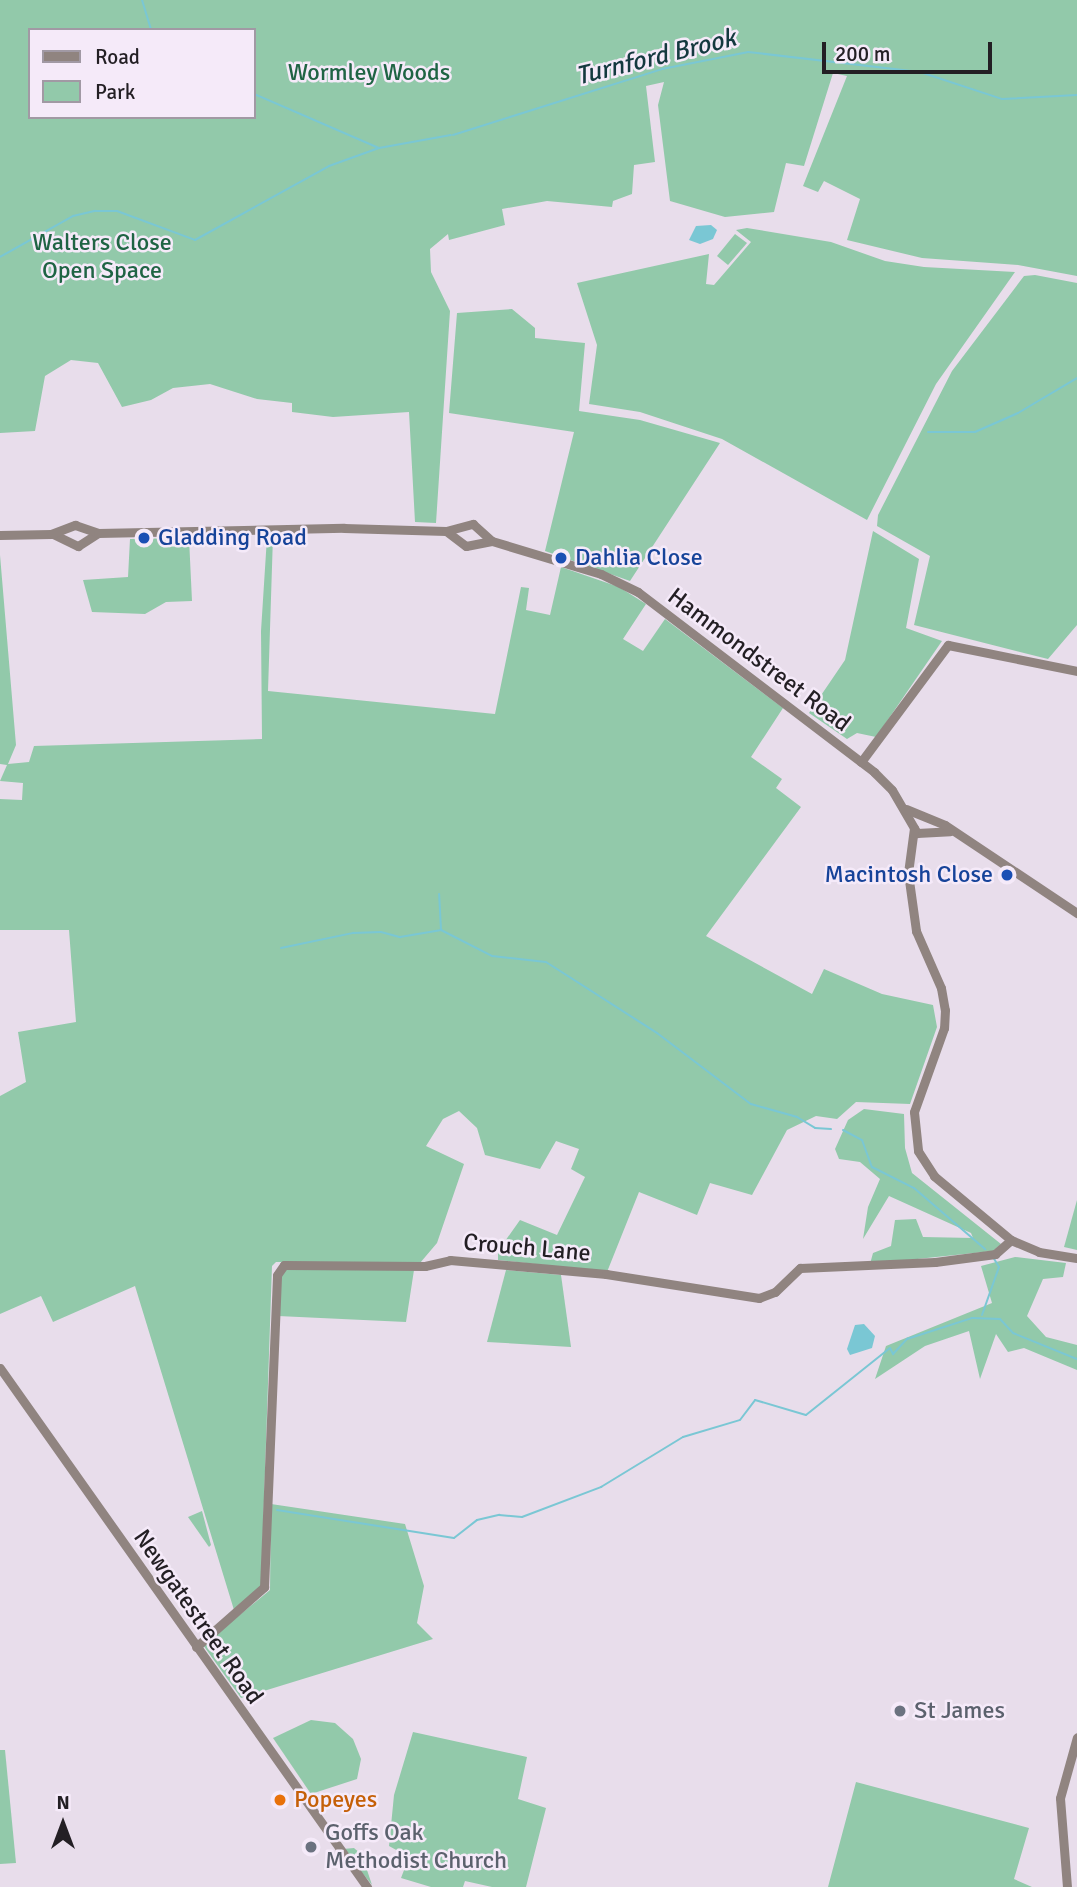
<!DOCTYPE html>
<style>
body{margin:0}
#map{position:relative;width:1077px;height:1887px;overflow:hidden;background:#e8ddeb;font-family:Signika,sans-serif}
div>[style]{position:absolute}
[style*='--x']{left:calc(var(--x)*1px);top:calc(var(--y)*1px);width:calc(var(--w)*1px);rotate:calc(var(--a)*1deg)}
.green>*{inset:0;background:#92c9aa}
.water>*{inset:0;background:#7ac7d4}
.stream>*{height:2px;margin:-1px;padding:0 1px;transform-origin:1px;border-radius:1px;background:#7ac7d4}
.secondary>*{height:9px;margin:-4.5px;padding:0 4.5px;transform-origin:4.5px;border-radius:4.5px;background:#908480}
.dots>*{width:19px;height:19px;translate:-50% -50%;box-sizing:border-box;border:4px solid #f5eaf9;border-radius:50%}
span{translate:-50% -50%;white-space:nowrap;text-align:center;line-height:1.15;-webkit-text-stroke:5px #f5eaf9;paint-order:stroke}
.park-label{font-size:24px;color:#1f6444}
.transit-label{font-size:24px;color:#164399}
.left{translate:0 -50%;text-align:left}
.right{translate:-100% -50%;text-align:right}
.street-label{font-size:24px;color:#231f24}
.worship-label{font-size:24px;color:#5b616d}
.food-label{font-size:24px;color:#c56008}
.water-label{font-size:26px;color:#14393f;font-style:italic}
.legend{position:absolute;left:28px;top:28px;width:228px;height:91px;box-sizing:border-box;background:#f5eaf9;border:2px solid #a199a4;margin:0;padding:9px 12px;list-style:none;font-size:21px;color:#231f24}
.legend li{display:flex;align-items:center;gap:14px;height:35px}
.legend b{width:35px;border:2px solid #a199a4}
.north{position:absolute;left:28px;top:1789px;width:70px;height:70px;-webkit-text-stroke:5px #f5eaf9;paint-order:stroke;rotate:0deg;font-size:19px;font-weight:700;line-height:28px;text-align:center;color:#231f24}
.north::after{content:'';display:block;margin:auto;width:24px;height:32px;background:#231f24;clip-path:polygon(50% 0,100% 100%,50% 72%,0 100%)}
.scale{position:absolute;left:822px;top:42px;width:170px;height:32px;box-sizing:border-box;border:4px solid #231f24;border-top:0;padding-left:9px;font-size:21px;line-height:24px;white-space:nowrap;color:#231f24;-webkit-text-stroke:5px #f5eaf9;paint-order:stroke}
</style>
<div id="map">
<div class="green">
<div style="clip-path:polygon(evenodd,0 0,1077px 0,1077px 276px,1018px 265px,922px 258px,847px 240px,860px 199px,824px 181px,818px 192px,803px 186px,847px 76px,833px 73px,804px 166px,786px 163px,774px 212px,725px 217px,670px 201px,658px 105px,664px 82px,646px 86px,655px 162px,634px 165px,632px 194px,613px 201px,612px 207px,547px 201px,502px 209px,505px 225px,449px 240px,448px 234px,430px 249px,431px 272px,450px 311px,436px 523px,415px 522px,409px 412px,333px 417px,292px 412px,292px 403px,257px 399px,210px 384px,173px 388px,151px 400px,122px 407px,98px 363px,71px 360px,45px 376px,35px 431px,0 433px,0 0,30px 30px,254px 30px,254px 117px,30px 117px,30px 30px)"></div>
<div style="clip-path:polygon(747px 228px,831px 242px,885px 261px,924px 267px,1015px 272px,936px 384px,867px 520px,722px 439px,640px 412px,589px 404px,597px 345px,577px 283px,709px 254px,706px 284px,714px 285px,751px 242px,736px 230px)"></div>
<div style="clip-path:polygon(735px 234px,747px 243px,728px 265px,717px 256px)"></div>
<div style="clip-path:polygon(1035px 275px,1077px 283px,1077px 625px,1048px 659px,914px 625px,930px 556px,877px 526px,878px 515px,952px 371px,1024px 276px)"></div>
<div style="clip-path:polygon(512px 309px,535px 328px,535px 338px,585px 343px,579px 411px,640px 420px,720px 443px,630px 581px,545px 551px,574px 432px,449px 413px,457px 313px)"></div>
<div style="clip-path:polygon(873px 531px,919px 559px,906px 628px,942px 641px,876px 737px,857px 733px,847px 739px,809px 713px,845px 660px)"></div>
<div style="clip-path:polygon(273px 536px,268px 691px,495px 714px,521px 587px,529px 588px,526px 610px,550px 615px,561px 567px,619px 587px,646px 604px,623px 639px,643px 651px,665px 619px,783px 708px,751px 757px,782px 779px,776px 788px,801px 807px,706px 936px,812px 994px,824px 969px,882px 994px,933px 1005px,937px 1027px,910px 1104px,856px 1102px,837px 1119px,816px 1116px,787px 1130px,752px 1195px,710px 1183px,697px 1215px,639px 1192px,607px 1272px,498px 1260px,498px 1251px,520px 1220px,557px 1235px,585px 1177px,571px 1169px,579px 1149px,556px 1141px,540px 1169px,485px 1155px,477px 1128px,459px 1111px,443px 1119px,426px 1146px,464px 1164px,437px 1243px,420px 1263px,276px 1262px,272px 1266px,261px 1589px,234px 1610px,135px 1286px,53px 1322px,41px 1296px,0 1314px,0 1096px,26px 1082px,18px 1032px,76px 1022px,69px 930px,0 930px,0 799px,22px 800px,23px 783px,0 781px,7px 765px,0 764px,0 555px,16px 745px,8px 764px,29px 762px,34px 746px,262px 739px,261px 631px,267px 537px)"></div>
<div style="clip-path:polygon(189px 538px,192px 601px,166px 602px,145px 614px,92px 612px,83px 580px,128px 577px,130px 539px)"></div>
<div style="clip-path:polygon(864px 1109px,904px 1114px,905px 1148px,912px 1173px,1001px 1244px,993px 1251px,870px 1264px,873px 1253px,891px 1246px,895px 1220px,916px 1219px,923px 1237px,973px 1238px,971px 1233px,889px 1196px,863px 1239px,868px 1207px,880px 1179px,860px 1162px,839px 1159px,835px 1149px,848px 1120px)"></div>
<div style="clip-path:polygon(1077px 1200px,1077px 1250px,1064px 1247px)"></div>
<div style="clip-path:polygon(1015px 1257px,1066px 1263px,1063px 1277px,1043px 1279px,1027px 1316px,1046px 1337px,1077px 1345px,1077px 1370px,1024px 1348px,1008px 1352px,996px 1334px,980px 1379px,969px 1331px,925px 1346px,875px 1379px,886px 1346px,992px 1303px,981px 1266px)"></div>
<div style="clip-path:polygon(285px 1269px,414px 1270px,406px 1322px,278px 1316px,279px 1275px)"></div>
<div style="clip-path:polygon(506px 1270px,561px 1275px,571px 1347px,487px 1342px)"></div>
<div style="clip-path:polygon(271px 1504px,405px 1524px,424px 1586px,417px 1623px,433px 1639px,241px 1698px,203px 1645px,270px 1590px)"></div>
<div style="clip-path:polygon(202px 1511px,211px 1545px,209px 1547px,188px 1517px)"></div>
<div style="clip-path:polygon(311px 1720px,335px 1723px,353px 1739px,361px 1759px,357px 1779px,311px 1794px,273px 1738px)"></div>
<div style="clip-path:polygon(413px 1732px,527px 1757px,518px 1799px,546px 1808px,526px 1887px,492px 1887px,465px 1881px,463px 1887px,431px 1887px,401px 1878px,409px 1857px,389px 1846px,394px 1795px)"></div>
<div style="clip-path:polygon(0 1750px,5px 1750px,16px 1863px,0 1864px)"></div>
<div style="clip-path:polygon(856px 1782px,1029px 1828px,1014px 1879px,1032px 1887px,828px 1887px)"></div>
<div style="clip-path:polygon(354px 1848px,362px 1855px,372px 1885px,343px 1849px)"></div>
</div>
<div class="water">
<div style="clip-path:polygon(711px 225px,717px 230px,713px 239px,700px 244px,689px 240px,696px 226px)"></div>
<div style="clip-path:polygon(864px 1324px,875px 1336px,872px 1348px,850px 1355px,847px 1349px,855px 1325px)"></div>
</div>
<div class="stream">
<div style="--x:142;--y:0;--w:31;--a:73"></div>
<div style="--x:254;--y:94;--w:136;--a:23.4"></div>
<div style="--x:379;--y:148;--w:73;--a:-10.2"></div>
<div style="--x:453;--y:135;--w:219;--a:-17.5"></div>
<div style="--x:662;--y:69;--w:88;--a:-11.2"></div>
<div style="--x:748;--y:52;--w:173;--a:6.6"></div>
<div style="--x:920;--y:72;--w:86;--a:18.2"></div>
<div style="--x:1002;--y:99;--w:75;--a:-3.1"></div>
<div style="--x:0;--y:257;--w:84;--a:-29.3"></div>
<div style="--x:73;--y:216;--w:23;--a:-13"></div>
<div style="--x:95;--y:211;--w:22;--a:0"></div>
<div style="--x:117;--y:211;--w:83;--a:20.4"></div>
<div style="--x:195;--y:240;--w:153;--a:-28.9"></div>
<div style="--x:329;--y:166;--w:53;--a:-19.8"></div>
<div style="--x:928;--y:432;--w:47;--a:0"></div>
<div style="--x:975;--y:432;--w:47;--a:-23.8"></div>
<div style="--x:1018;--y:413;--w:69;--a:-30.7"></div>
<div style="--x:441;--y:930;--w:57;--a:27"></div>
<div style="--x:492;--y:956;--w:54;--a:6.3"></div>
<div style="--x:546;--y:962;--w:132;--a:32.6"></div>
<div style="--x:657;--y:1033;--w:118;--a:37.1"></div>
<div style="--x:751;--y:1104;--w:48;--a:15.8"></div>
<div style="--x:797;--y:1117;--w:21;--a:31"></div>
<div style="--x:815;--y:1128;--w:16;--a:4"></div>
<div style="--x:281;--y:948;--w:74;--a:-11.8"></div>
<div style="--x:353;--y:933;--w:28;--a:-2"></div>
<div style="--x:381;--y:932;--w:20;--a:15"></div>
<div style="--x:400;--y:937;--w:42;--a:-9.7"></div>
<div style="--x:441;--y:930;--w:36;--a:-93"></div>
<div style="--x:843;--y:1130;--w:21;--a:28"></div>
<div style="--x:862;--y:1140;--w:29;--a:70"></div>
<div style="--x:872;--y:1167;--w:47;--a:26.6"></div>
<div style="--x:914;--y:1188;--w:94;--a:40.7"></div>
<div style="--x:982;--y:1315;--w:51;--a:-70.5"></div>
<div style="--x:999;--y:1267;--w:12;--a:-121"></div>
<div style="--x:277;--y:1510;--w:179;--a:9"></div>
<div style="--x:454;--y:1538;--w:29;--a:-38"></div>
<div style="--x:477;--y:1520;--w:23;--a:-13"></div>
<div style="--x:499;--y:1515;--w:23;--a:5"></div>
<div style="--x:522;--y:1517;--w:85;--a:-20.8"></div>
<div style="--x:601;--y:1487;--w:96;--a:-31.4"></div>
<div style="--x:683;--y:1437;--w:59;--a:-16.6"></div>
<div style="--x:740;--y:1420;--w:25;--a:-53"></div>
<div style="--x:755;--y:1400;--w:53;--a:16.4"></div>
<div style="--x:806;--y:1415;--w:107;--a:-38.6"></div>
<div style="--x:890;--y:1348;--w:7;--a:63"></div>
<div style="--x:893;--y:1354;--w:21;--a:-47"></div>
<div style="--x:907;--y:1339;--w:68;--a:-17.9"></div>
<div style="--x:972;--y:1318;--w:28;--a:2"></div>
<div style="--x:1000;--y:1319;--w:19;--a:47"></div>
<div style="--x:1013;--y:1333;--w:69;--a:22.1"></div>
</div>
<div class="secondary">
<div style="--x:446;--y:531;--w:25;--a:37"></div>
<div style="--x:466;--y:546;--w:26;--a:-11"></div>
<div style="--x:53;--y:534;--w:28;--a:26"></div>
<div style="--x:78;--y:546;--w:24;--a:-33"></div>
<div style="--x:0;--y:535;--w:51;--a:-1.1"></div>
<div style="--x:51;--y:534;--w:26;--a:-21"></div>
<div style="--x:75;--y:525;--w:24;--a:19"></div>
<div style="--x:98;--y:533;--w:246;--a:-1.2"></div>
<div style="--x:344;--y:528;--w:102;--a:1.7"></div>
<div style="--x:446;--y:531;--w:28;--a:-15"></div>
<div style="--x:473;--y:524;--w:25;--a:42"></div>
<div style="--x:492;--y:541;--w:114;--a:16.8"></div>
<div style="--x:601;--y:574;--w:41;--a:25.9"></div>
<div style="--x:638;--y:592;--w:297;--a:37.3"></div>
<div style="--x:874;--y:772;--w:25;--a:45"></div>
<div style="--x:892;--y:790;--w:50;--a:59.8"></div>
<div style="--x:917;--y:833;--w:33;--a:-3"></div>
<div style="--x:861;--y:762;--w:146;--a:-53.4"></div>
<div style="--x:948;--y:645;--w:132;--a:11.4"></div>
<div style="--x:906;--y:809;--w:42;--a:22.3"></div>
<div style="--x:945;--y:825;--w:159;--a:33.7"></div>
<div style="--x:914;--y:828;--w:45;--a:97.6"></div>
<div style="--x:908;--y:873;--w:59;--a:82.1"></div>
<div style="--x:916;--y:931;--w:62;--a:66.3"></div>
<div style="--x:941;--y:988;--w:22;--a:80"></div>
<div style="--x:945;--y:1010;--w:18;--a:93"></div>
<div style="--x:944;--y:1028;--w:89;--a:109.7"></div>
<div style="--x:914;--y:1112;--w:39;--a:84"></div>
<div style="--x:918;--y:1151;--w:30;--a:57"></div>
<div style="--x:934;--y:1176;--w:100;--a:39.7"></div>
<div style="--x:1011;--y:1240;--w:30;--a:23"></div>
<div style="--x:1039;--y:1252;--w:38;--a:9"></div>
<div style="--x:0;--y:1368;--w:636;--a:54.73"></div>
<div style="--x:196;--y:1647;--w:91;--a:-41.4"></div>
<div style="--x:264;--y:1587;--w:312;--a:-87.6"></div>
<div style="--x:277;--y:1275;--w:12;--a:-55"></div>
<div style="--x:284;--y:1265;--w:141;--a:0.4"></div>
<div style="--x:425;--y:1266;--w:26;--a:-13"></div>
<div style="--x:450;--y:1260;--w:157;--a:5.1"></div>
<div style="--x:606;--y:1274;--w:155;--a:8.9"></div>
<div style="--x:759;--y:1298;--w:17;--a:-21"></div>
<div style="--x:775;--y:1292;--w:35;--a:-44"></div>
<div style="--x:800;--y:1268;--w:135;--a:-2.5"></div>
<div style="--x:935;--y:1262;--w:61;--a:-7.6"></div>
<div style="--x:995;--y:1254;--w:21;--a:-41"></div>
<div style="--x:1067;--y:1887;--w:89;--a:-94.5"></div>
<div style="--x:1060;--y:1798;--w:63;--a:-74.4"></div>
</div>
<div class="dots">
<div style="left:144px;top:538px;background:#1a4fb4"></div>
<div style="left:561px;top:558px;background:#1a4fb4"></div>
<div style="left:1007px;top:875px;background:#1a4fb4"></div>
<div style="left:900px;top:1711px;background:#6b7280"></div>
<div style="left:280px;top:1800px;background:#e8710a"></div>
<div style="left:311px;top:1847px;background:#6b7280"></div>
</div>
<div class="park-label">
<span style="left:369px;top:73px">Wormley Woods</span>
<span style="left:102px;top:257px">Walters Close<br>Open Space</span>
</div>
<div class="transit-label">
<span class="left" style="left:158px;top:538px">Gladding Road</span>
<span class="left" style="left:575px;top:558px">Dahlia Close</span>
<span class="right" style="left:993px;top:875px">Macintosh Close</span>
</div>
<div class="street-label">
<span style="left:759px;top:660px;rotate:37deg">Hammondstreet Road</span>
<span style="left:527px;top:1248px;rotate:5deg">Crouch Lane</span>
<span style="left:198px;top:1617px;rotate:55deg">Newgatestreet Road</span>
</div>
<div class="worship-label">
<span class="left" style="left:914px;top:1711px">St James</span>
<span class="left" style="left:325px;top:1847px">Goffs Oak<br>Methodist Church</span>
</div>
<div class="food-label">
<span class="left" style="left:294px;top:1800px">Popeyes</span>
</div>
<div class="water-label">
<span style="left:656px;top:58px;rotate:-14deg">Turnford Brook</span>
</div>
<ul class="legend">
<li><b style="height:9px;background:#908480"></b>Road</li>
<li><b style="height:19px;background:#92c9aa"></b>Park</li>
</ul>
<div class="north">N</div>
<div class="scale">200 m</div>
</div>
